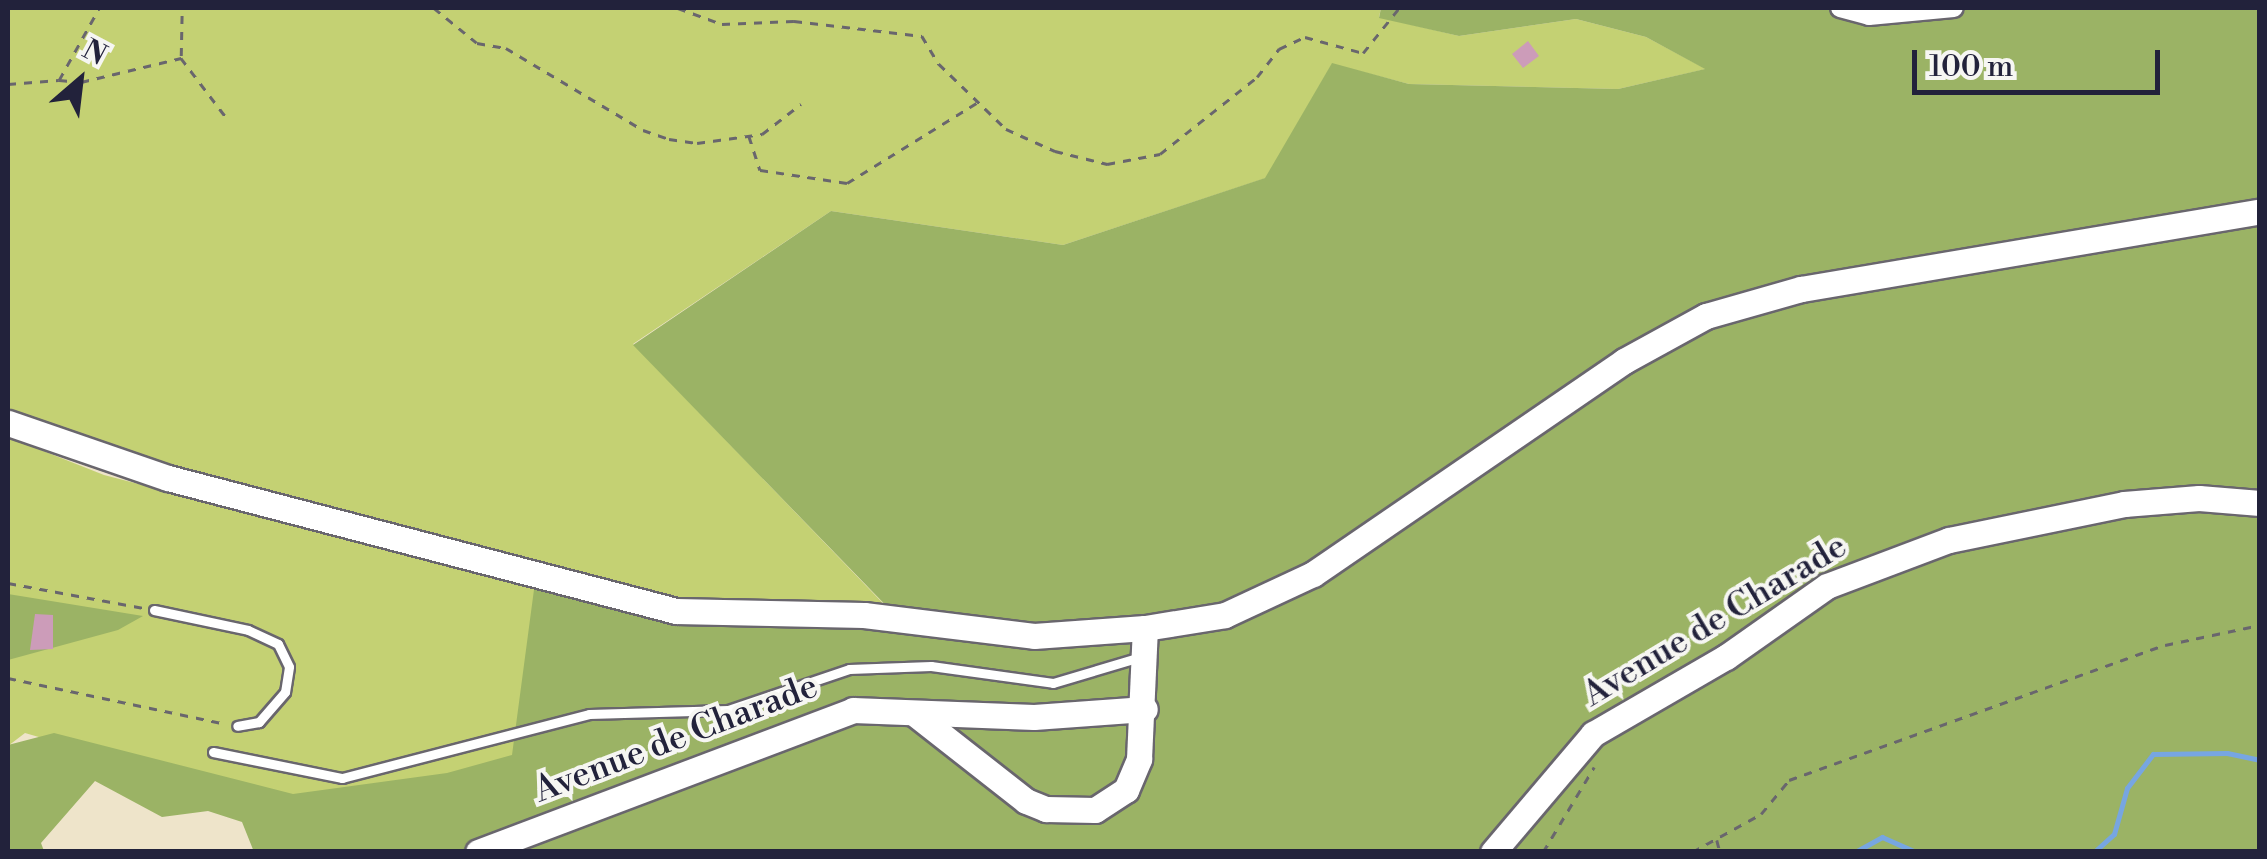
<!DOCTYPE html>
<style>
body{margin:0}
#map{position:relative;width:2267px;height:859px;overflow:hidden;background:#eee4ca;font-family:"Libre Bodoni",serif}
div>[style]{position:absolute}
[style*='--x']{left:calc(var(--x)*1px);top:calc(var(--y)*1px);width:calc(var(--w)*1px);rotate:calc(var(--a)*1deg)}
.green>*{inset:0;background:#c4d173}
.forest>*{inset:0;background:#9bb365}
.stream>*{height:5px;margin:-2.5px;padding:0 2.5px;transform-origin:2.5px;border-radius:2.5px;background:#77a6e1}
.building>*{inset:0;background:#cc9cb9}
.path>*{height:2.5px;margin-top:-1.25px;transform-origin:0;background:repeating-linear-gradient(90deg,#69666d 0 8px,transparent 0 16px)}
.roads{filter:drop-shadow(2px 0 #69666d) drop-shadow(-2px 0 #69666d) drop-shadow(0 2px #69666d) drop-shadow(0 -2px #69666d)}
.lane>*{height:9px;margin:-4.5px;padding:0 4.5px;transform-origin:4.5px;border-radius:4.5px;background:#fff}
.street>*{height:18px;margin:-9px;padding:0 9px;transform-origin:9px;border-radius:9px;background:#fff}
.secondary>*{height:25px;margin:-12.5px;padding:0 12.5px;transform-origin:12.5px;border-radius:12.5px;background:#fff}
span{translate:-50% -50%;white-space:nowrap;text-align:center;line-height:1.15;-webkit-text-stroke:8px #f6f6f2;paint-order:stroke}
.street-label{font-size:35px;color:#22223b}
.frame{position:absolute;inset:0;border:10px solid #22223b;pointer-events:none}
.north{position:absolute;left:30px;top:30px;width:100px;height:100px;-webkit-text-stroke:8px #f6f6f2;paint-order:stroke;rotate:28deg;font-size:28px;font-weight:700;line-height:40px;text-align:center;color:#22223b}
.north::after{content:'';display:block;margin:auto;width:35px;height:45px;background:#22223b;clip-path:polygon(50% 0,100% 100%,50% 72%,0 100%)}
.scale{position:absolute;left:1912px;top:50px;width:248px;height:45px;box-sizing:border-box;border:5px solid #22223b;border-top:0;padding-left:12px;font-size:30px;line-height:35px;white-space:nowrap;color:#22223b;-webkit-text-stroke:8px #f6f6f2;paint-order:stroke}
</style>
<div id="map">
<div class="green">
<div style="clip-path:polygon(8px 8px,1381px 8px,1379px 17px,1459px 36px,1576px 19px,1646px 37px,1706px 69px,1618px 89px,1409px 84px,1332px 64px,1266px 178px,1063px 245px,831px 211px,633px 344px,902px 623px,687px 612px,8px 423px)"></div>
<div style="clip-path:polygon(8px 437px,104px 475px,631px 612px,791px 709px,283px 808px,25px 733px,8px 746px)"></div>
</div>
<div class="forest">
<div style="clip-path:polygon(1381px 8px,2259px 8px,2259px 851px,254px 852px,242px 822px,208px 811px,162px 817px,95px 781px,41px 843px,44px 851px,8px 852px,8px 745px,54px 733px,293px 794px,447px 773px,512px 755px,535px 582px,711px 622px,901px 621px,633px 345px,831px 211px,1063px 245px,1265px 178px,1332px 63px,1409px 84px,1618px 89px,1705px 69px,1646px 37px,1576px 19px,1459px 36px,1379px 18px)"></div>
<div style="clip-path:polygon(8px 594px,143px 616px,118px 630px,8px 660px)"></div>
</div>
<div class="stream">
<div style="--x:1855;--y:852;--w:31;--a:-29"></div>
<div style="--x:1882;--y:837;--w:36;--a:24"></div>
<div style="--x:2094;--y:852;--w:27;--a:-42"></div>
<div style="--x:2114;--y:834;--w:48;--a:-74.2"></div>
<div style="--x:2127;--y:788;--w:43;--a:-52.6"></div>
<div style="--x:2153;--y:754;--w:74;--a:-0.8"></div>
<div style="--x:2227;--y:753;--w:34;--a:12"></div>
</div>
<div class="building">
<div style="clip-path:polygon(1528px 41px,1539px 56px,1523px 68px,1512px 54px)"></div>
<div style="clip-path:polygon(35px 614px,53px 615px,53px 649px,30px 650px)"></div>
</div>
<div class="path">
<div style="--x:434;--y:8;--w:55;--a:39.1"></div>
<div style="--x:477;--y:43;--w:29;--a:10"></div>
<div style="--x:506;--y:48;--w:160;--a:30.9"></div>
<div style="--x:643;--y:130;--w:28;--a:19"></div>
<div style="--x:669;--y:139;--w:28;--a:8"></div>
<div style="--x:697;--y:143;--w:66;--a:-7.9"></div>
<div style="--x:762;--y:134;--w:49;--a:-37.6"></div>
<div style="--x:569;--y:8;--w:15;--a:0"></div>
<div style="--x:678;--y:8;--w:47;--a:20"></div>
<div style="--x:722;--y:24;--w:72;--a:-2.4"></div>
<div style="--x:794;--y:21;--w:129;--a:6.7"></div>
<div style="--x:922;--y:36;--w:33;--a:59"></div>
<div style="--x:939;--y:64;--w:93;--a:44.1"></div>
<div style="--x:1006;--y:129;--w:54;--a:24.2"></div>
<div style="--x:1055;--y:151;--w:54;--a:14"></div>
<div style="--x:1107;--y:164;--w:54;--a:-10.7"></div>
<div style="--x:1160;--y:154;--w:124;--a:-38.4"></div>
<div style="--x:1257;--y:77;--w:36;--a:-52"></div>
<div style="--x:1279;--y:49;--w:29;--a:-25"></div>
<div style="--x:1305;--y:37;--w:60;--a:15.4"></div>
<div style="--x:1363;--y:53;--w:58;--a:-51.3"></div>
<div style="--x:181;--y:56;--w:48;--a:-88.8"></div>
<div style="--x:59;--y:80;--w:22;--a:5"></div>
<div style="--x:81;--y:82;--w:103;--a:-13.5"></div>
<div style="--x:181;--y:58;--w:74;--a:52.7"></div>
<div style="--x:8;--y:84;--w:51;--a:-4.5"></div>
<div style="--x:59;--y:80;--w:82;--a:-60.9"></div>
<div style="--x:749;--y:136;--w:36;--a:72"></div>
<div style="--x:760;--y:170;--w:88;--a:8.5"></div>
<div style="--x:847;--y:183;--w:154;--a:-31.7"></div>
<div style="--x:8;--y:583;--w:138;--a:10.4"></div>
<div style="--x:8;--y:678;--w:223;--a:11.9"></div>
<div style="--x:1717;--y:840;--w:12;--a:76"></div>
<div style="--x:1543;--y:852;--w:99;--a:-59"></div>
<div style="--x:1692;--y:852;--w:79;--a:-28.8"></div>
<div style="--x:1761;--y:814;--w:44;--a:-50.5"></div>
<div style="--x:1789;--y:780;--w:400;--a:-19.8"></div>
<div style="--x:2165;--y:645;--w:97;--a:-11.9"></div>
</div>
<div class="roads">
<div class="lane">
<div style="--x:154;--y:610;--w:96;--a:12"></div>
<div style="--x:248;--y:630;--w:33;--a:25"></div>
<div style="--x:278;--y:644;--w:25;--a:64"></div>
<div style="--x:289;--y:667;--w:25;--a:99"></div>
<div style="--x:285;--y:692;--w:40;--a:131"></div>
<div style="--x:259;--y:722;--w:22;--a:170"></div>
<div style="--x:213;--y:752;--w:132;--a:11.4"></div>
<div style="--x:342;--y:778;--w:255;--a:-14.5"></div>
<div style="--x:589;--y:714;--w:139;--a:-1.6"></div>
<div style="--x:728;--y:710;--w:128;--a:-18.7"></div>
<div style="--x:849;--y:669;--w:82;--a:-2.1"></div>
<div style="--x:931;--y:666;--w:123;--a:7.9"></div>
<div style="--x:1053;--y:683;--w:91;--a:-16.6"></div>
</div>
<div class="street">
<div style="--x:1840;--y:8;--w:30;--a:15"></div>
<div style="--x:1869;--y:16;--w:85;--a:-5.4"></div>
</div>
<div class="secondary">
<div style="--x:8;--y:423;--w:169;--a:19"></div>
<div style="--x:168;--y:478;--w:525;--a:14.67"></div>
<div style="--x:676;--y:611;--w:188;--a:1.2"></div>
<div style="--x:864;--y:615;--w:171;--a:7"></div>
<div style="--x:1034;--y:636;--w:111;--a:-4.1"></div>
<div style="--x:1145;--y:628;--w:81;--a:-9.2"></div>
<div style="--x:1225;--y:615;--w:97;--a:-25"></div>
<div style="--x:1313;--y:574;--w:377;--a:-34.4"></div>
<div style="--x:1624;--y:361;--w:94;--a:-28.8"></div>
<div style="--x:1706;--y:316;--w:99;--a:-15.9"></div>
<div style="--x:1801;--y:289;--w:466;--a:-9.6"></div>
<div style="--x:915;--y:714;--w:141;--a:38.1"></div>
<div style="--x:1026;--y:801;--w:22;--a:22"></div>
<div style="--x:1046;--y:809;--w:49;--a:1.2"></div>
<div style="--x:1095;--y:810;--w:37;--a:-33"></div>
<div style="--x:1126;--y:790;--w:34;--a:-67"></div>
<div style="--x:1139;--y:759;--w:131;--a:-87.4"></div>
<div style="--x:478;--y:852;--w:401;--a:-20.7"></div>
<div style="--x:853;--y:710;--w:181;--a:2.2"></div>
<div style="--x:1034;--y:717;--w:111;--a:-4.1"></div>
<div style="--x:1493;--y:852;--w:155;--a:-49.7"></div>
<div style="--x:1593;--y:734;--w:154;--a:-30.1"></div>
<div style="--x:1726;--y:657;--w:123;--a:-35.1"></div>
<div style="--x:1827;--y:586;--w:130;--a:-20.7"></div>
<div style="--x:1949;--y:540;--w:179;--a:-11.6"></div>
<div style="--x:2124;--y:504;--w:75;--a:-4.6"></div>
<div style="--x:2199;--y:498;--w:61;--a:4.7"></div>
</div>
</div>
<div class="street-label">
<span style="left:1715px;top:621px;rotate:-31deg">Avenue de Charade</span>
<span style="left:676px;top:739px;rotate:-21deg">Avenue de Charade</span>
</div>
<div class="frame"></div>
<div class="north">N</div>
<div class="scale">100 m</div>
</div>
